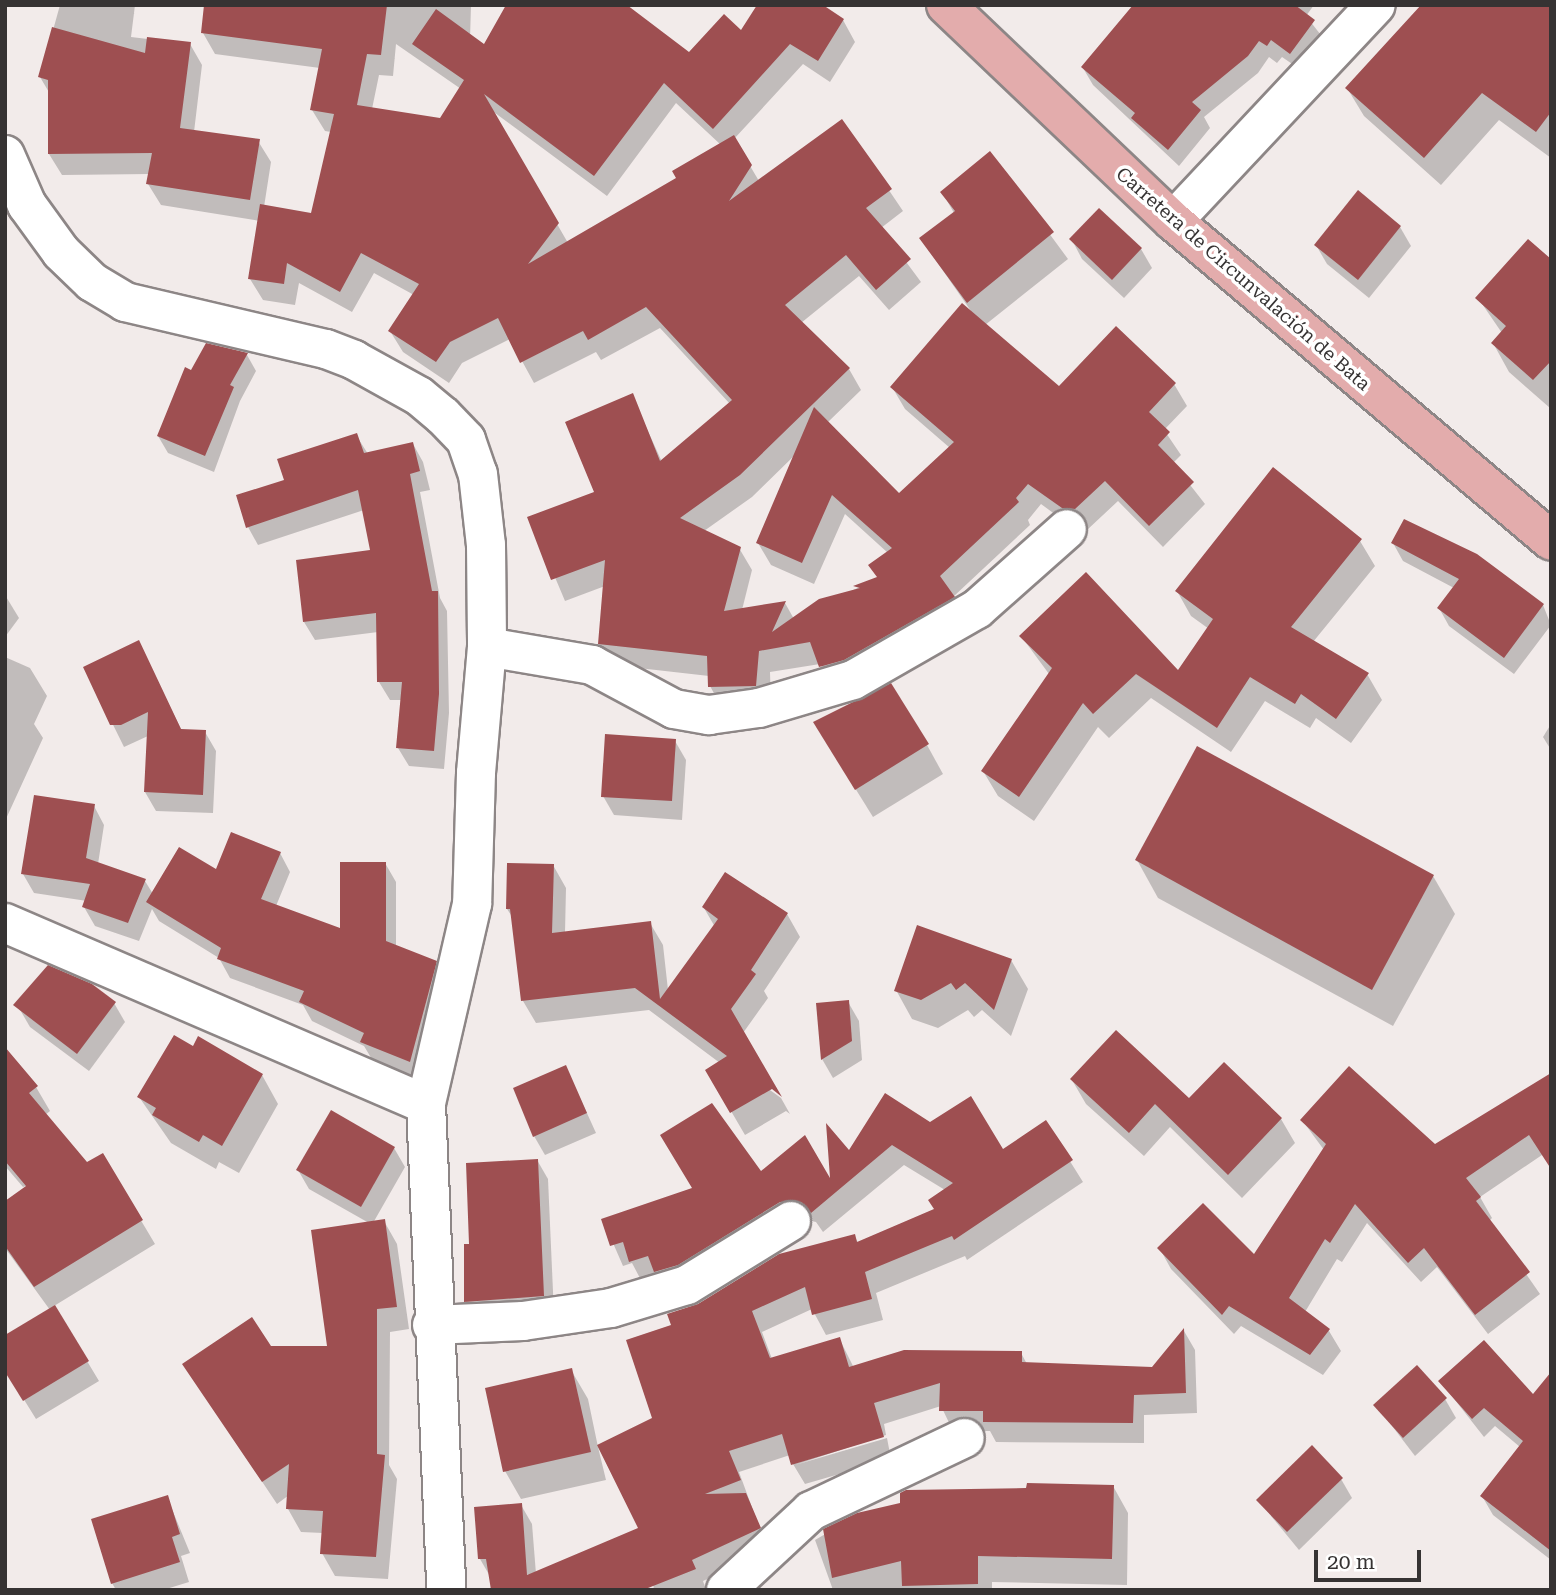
<!DOCTYPE html>
<meta charset="utf-8">
<style>
body{margin:0}
#map{position:relative;width:1556px;height:1595px;overflow:hidden;background:#f2ebea;font-family:"Roboto Serif",serif}
div>[style]{position:absolute}
[style*='--x']{left:calc(var(--x)*1px);top:calc(var(--y)*1px);width:calc(var(--w)*1px);rotate:calc(var(--a)*1deg)}
.shadow>*{inset:0;background:#0003}
.building>*{inset:0;background:#9e4f51}
.roads{filter:drop-shadow(2px 0 #8d8686) drop-shadow(-2px 0 #8d8686) drop-shadow(0 2px #8d8686) drop-shadow(0 -2px #8d8686)}
.minor>*{height:38px;margin:-19px;padding:0 19px;transform-origin:19px;border-radius:19px;background:#fff}
.major>*{height:38px;margin:-19px;padding:0 19px;transform-origin:19px;border-radius:19px;background:#e3acac}
span{translate:-50% -50%;white-space:nowrap;text-align:center;line-height:1.15;-webkit-text-stroke:7px #fff;paint-order:stroke}
.street-label{font-size:19px;color:#363333}
.frame{position:absolute;inset:0;border:7px solid #363333;pointer-events:none}
.scale{position:absolute;left:1314px;top:1550px;width:107px;height:32px;box-sizing:border-box;border:4px solid #363333;border-top:0;padding-left:9px;font-size:21px;line-height:24px;white-space:nowrap;color:#363333;-webkit-text-stroke:5px #fff;paint-order:stroke}
</style>
<div id="map">
<div class="shadow">
<div style="clip-path:polygon(evenodd,60px 5px,135px 5px,131px 37px,190px 44px,202px 65px,194px 132px,258px 141px,271px 162px,264px 207px,313px 215px,331px 132px,325px 131px,312px 110px,320px 68px,215px 54px,203px 33px,206px 5px,471px 5px,469px 74px,689px 55px,742px 32px,843px 20px,855px 42px,830px 82px,803px 64px,734px 139px,759px 181px,842px 121px,903px 211px,881px 228px,921px 282px,889px 310px,859px 276px,801px 323px,849px 369px,861px 390px,827px 423px,899px 495px,950px 448px,905px 409px,892px 387px,971px 311px,921px 239px,954px 213px,942px 192px,990px 153px,1068px 259px,985px 325px,1059px 389px,1174px 384px,1187px 406px,1164px 430px,1181px 455px,1173px 463px,1205px 504px,1163px 547px,1118px 501px,1087px 530px,1075px 529px,1041px 504px,1028px 520px,1030px 525px,953px 597px,965px 619px,833px 688px,820px 664px,770px 672px,771px 706px,722px 708px,710px 686px,709px 676px,612px 665px,599px 644px,605px 586px,565px 601px,530px 518px,596px 493px,632px 396px,662px 462px,730px 404px,660px 328px,601px 360px,596px 352px,534px 383px,510px 339px,462px 363px,449px 383px,403px 352px,390px 331px,414px 295px,374px 273px,352px 312px,299px 283px,295px 305px,263px 300px,250px 279px,260px 221px,161px 205px,148px 184px,150px 174px,62px 175px,49px 154px,50px 94px,40px 77px,60px 5px,396px 44px,461px 89px,443px 120px,372px 109px,379px 75px,393px 76px,396px 44px,60px 5px,676px 103px,721px 145px,679px 179px,568px 243px,491px 110px,607px 196px,676px 103px,60px 5px,797px 453px,758px 543px,771px 565px,814px 584px,845px 514px,888px 553px,878px 578px,794px 619px,785px 603px,742px 610px,752px 570px,739px 548px,704px 531px,752px 497px,797px 453px)"></div>
<div style="clip-path:polygon(1153px 5px,1314px 5px,1306px 16px,1324px 39px,1301px 70px,1282px 57px,1277px 63px,1269px 57px,1258px 73px,1204px 117px,1210px 128px,1179px 166px,1093px 85px,1083px 68px)"></div>
<div style="clip-path:polygon(1551px 5px,1551px 158px,1499px 120px,1441px 185px,1364px 116px,1347px 88px)"></div>
<div style="clip-path:polygon(1099px 210px,1141px 249px,1152px 268px,1124px 298px,1082px 259px,1072px 240px)"></div>
<div style="clip-path:polygon(1400px 227px,1411px 246px,1369px 298px,1327px 264px,1316px 245px)"></div>
<div style="clip-path:polygon(1551px 262px,1551px 407px,1550px 408px,1509px 372px,1493px 343px,1502px 333px,1478px 298px)"></div>
<div style="clip-path:polygon(247px 355px,256px 371px,240px 401px,214px 472px,168px 453px,158px 436px,192px 372px)"></div>
<div style="clip-path:polygon(356px 435px,368px 454px,413px 444px,423px 462px,430px 490px,420px 492px,440px 598px,447px 611px,449px 713px,444px 769px,409px 766px,398px 748px,402px 700px,390px 700px,379px 682px,378px 632px,315px 640px,304px 622px,372px 552px,364px 510px,258px 545px,248px 527px,287px 482px)"></div>
<div style="clip-path:polygon(1360px 541px,1375px 566px,1313px 642px,1367px 674px,1382px 700px,1351px 743px,1316px 718px,1310px 728px,1265px 701px,1231px 752px,1151px 698px,1109px 738px,1098px 727px,1034px 821px,998px 796px,983px 771px,1049px 674px,1021px 636px,1179px 673px,1209px 629px,1191px 616px,1177px 591px)"></div>
<div style="clip-path:polygon(1393px 543px,1543px 605px,1551px 625px,1514px 674px,1449px 626px,1439px 608px,1454px 588px,1403px 561px)"></div>
<div style="clip-path:polygon(5px 595px,19px 618px,5px 637px)"></div>
<div style="clip-path:polygon(138px 642px,182px 731px,205px 732px,216px 751px,213px 813px,156px 811px,145px 792px,148px 736px,124px 747px,89px 676px)"></div>
<div style="clip-path:polygon(5px 657px,30px 668px,47px 696px,34px 724px,43px 738px,5px 821px)"></div>
<div style="clip-path:polygon(1551px 724px,1551px 750px,1543px 737px)"></div>
<div style="clip-path:polygon(675px 741px,686px 760px,682px 820px,614px 815px,603px 796px)"></div>
<div style="clip-path:polygon(927px 745px,943px 774px,873px 817px,832px 751px)"></div>
<div style="clip-path:polygon(94px 806px,104px 825px,98px 864px,145px 881px,153px 894px,280px 853px,290px 872px,276px 906px,341px 931px,385px 863px,396px 882px,396px 946px,435px 962px,446px 981px,421px 1080px,373px 1061px,364px 1046px,312px 1021px,303px 1005px,230px 978px,219px 958px,159px 921px,152px 909px,139px 941px,95px 926px,84px 907px,87px 901px,34px 893px,23px 874px)"></div>
<div style="clip-path:polygon(1137px 860px,1433px 876px,1455px 914px,1393px 1026px,1158px 898px)"></div>
<div style="clip-path:polygon(553px 865px,566px 888px,565px 933px,650px 923px,663px 945px,668px 990px,715px 927px,704px 908px,787px 914px,800px 937px,764px 991px,768px 998px,743px 1033px,763px 1085px,781px 1098px,790px 1114px,786px 1111px,745px 1135px,707px 1070px,720px 1063px,649px 1010px,536px 1023px,523px 1001px,513px 918px,507px 909px)"></div>
<div style="clip-path:polygon(1011px 960px,1028px 989px,1011px 1036px,982px 1010px,974px 1017px,968px 1010px,938px 1028px,912px 1019px,896px 990px)"></div>
<div style="clip-path:polygon(848px 1002px,859px 1021px,862px 1060px,833px 1078px,822px 1059px,818px 1005px)"></div>
<div style="clip-path:polygon(114px 1003px,125px 1022px,89px 1071px,30px 1027px,19px 1008px)"></div>
<div style="clip-path:polygon(193px 1048px,262px 1075px,278px 1104px,239px 1173px,219px 1162px,216px 1169px,171px 1143px,139px 1097px)"></div>
<div style="clip-path:polygon(5px 1050px,36px 1087px,50px 1111px,45px 1115px,87px 1165px,102px 1155px,155px 1244px,54px 1306px,99px 1381px,36px 1419px,5px 1369px,50px 1310px,5px 1248px,5px 1212px,52px 1175px,23px 1187px,5px 1166px)"></div>
<div style="clip-path:polygon(1224px 1064px,1281px 1119px,1295px 1143px,1242px 1198px,1170px 1127px,1144px 1156px,1086px 1104px,1072px 1080px,1189px 1100px)"></div>
<div style="clip-path:polygon(566px 1067px,596px 1133px,545px 1155px,534px 1136px)"></div>
<div style="clip-path:polygon(1548px 1078px,1542px 1155px,1480px 1197px,1492px 1218px,1489px 1221px,1540px 1294px,1488px 1334px,1437px 1267px,1421px 1282px,1367px 1223px,1342px 1262px,1337px 1259px,1305px 1312px,1329px 1331px,1341px 1351px,1323px 1375px,1241px 1326px,1234px 1334px,1171px 1269px,1160px 1249px,1254px 1257px,1324px 1150px,1302px 1120px,1434px 1146px)"></div>
<div style="clip-path:polygon(1046px 1123px,1083px 1182px,967px 1260px,965px 1256px,876px 1293px,883px 1320px,826px 1335px,812px 1309px,762px 1332px,772px 1359px,840px 1340px,854px 1368px,1021px 1353px,1027px 1364px,1153px 1369px,1184px 1331px,1195px 1350px,1197px 1413px,1144px 1415px,1144px 1443px,996px 1442px,990px 1431px,953px 1431px,941px 1406px,884px 1424px,886px 1435px,795px 1465px,887px 1438px,891px 1459px,805px 1484px,793px 1464px,790px 1455px,739px 1472px,768px 1551px,703px 1581px,706px 1590px,654px 1590px,646px 1540px,598px 1447px,606px 1480px,521px 1499px,505px 1471px,571px 1370px,588px 1399px,598px 1447px,654px 1419px,673px 1326px,699px 1305px,854px 1236px,859px 1244px,936px 1210px,945px 1190px,904px 1165px,823px 1232px,816px 1222px,802px 1219px,642px 1282px,632px 1263px,623px 1266px,603px 1220px,761px 1174px,833px 1186px,849px 1153px,930px 1124px,1003px 1152px)"></div>
<div style="clip-path:polygon(394px 1148px,405px 1167px,373px 1223px,384px 1221px,397px 1244px,409px 1329px,390px 1332px,389px 1465px,397px 1479px,388px 1579px,335px 1576px,322px 1553px,323px 1533px,301px 1532px,288px 1509px,289px 1495px,277px 1504px,184px 1365px,270px 1348px,329px 1348px,369px 1223px,309px 1189px,298px 1170px)"></div>
<div style="clip-path:polygon(537px 1160px,548px 1179px,554px 1314px,477px 1320px,466px 1301px,471px 1246px)"></div>
<div style="clip-path:polygon(1440px 1381px,1533px 1396px,1551px 1393px,1551px 1560px,1493px 1515px,1482px 1496px,1520px 1447px,1495px 1426px,1484px 1437px)"></div>
<div style="clip-path:polygon(1445px 1399px,1456px 1418px,1415px 1456px,1376px 1405px)"></div>
<div style="clip-path:polygon(1341px 1479px,1352px 1498px,1299px 1550px,1258px 1500px)"></div>
<div style="clip-path:polygon(1113px 1486px,1128px 1513px,1127px 1585px,992px 1582px,992px 1590px,833px 1590px,815px 1540px,858px 1515px)"></div>
<div style="clip-path:polygon(167px 1497px,190px 1553px,181px 1556px,189px 1582px,163px 1590px,116px 1590px,112px 1583px)"></div>
<div style="clip-path:polygon(521px 1505px,532px 1524px,536px 1574px,491px 1578px,480px 1559px)"></div>
</div>
<div class="building">
<div style="clip-path:polygon(204px 5px,387px 5px,381px 55px,367px 54px,357px 105px,440px 118px,464px 80px,412px 44px,436px 9px,484px 44px,506px 5px,627px 5px,689px 52px,724px 14px,741px 30px,757px 5px,823px 5px,844px 19px,818px 61px,790px 44px,713px 129px,664px 83px,594px 176px,484px 94px,559px 223px,528px 264px,676px 178px,672px 171px,734px 135px,752px 165px,729px 201px,842px 119px,892px 189px,866px 208px,911px 259px,876px 290px,846px 255px,785px 305px,850px 368px,740px 475px,680px 518px,741px 547px,724px 611px,786px 601px,772px 632px,819px 599px,860px 588px,853px 586px,877px 577px,868px 565px,892px 548px,832px 495px,802px 563px,756px 543px,814px 407px,899px 493px,954px 442px,890px 387px,962px 303px,1059px 386px,1116px 326px,1176px 383px,1149px 412px,1170px 432px,1158px 445px,1194px 482px,1149px 526px,1105px 481px,1075px 509px,1062px 508px,1028px 484px,1016px 498px,1019px 502px,940px 576px,955px 597px,844px 660px,819px 667px,810px 642px,759px 651px,756px 686px,708px 687px,707px 656px,598px 644px,605px 560px,551px 580px,527px 517px,594px 492px,565px 422px,633px 393px,660px 461px,732px 400px,646px 307px,588px 340px,583px 331px,520px 363px,498px 318px,450px 342px,436px 362px,388px 331px,419px 284px,361px 253px,340px 292px,287px 263px,284px 284px,248px 279px,260px 204px,311px 213px,334px 114px,310px 110px,322px 49px,201px 33px)"></div>
<div style="clip-path:polygon(1133px 5px,1295px 5px,1315px 20px,1290px 54px,1271px 40px,1267px 46px,1259px 41px,1248px 56px,1192px 102px,1201px 110px,1168px 150px,1131px 118px,1135px 113px,1081px 67px)"></div>
<div style="clip-path:polygon(1421px 5px,1551px 5px,1551px 112px,1536px 132px,1482px 93px,1424px 158px,1345px 88px)"></div>
<div style="clip-path:polygon(52px 27px,145px 53px,147px 37px,191px 42px,180px 128px,260px 139px,250px 200px,146px 184px,152px 153px,48px 154px,48px 80px,38px 77px)"></div>
<div style="clip-path:polygon(990px 151px,1054px 232px,967px 303px,919px 238px,955px 211px,940px 192px)"></div>
<div style="clip-path:polygon(1358px 190px,1401px 226px,1358px 280px,1314px 245px)"></div>
<div style="clip-path:polygon(1099px 208px,1142px 248px,1112px 280px,1069px 239px)"></div>
<div style="clip-path:polygon(1528px 239px,1551px 259px,1551px 361px,1533px 380px,1491px 343px,1506px 326px,1475px 298px)"></div>
<div style="clip-path:polygon(206px 343px,248px 353px,230px 385px,234px 387px,205px 456px,157px 436px,185px 367px,191px 370px)"></div>
<div style="clip-path:polygon(357px 433px,364px 453px,413px 442px,420px 471px,410px 474px,432px 591px,438px 591px,439px 694px,434px 751px,396px 748px,402px 682px,377px 682px,376px 613px,303px 622px,296px 560px,370px 550px,358px 490px,246px 528px,236px 495px,284px 480px,277px 459px)"></div>
<div style="clip-path:polygon(1273px 467px,1362px 539px,1291px 627px,1369px 673px,1336px 719px,1301px 694px,1295px 704px,1250px 677px,1217px 728px,1136px 674px,1093px 714px,1083px 703px,1019px 797px,981px 771px,1052px 668px,1019px 636px,1086px 572px,1178px 670px,1213px 619px,1175px 591px)"></div>
<div style="clip-path:polygon(1404px 519px,1477px 554px,1544px 604px,1504px 658px,1437px 608px,1459px 579px,1391px 543px)"></div>
<div style="clip-path:polygon(139px 640px,181px 729px,206px 730px,203px 795px,144px 792px,148px 712px,121px 725px,110px 725px,83px 667px)"></div>
<div style="clip-path:polygon(891px 683px,929px 744px,855px 790px,813px 722px)"></div>
<div style="clip-path:polygon(605px 734px,676px 739px,672px 801px,601px 797px)"></div>
<div style="clip-path:polygon(1197px 746px,1434px 875px,1372px 990px,1135px 860px)"></div>
<div style="clip-path:polygon(34px 795px,95px 804px,86px 858px,146px 879px,128px 923px,82px 907px,90px 884px,21px 874px)"></div>
<div style="clip-path:polygon(231px 832px,281px 852px,261px 899px,340px 928px,340px 862px,386px 862px,386px 941px,437px 961px,410px 1062px,360px 1042px,364px 1033px,299px 1002px,304px 991px,217px 959px,221px 948px,146px 902px,179px 847px,216px 869px)"></div>
<div style="clip-path:polygon(507px 863px,554px 864px,552px 933px,651px 921px,660px 999px,718px 919px,702px 907px,725px 872px,788px 913px,751px 970px,756px 974px,731px 1009px,782px 1097px,772px 1089px,730px 1113px,705px 1070px,727px 1056px,635px 988px,521px 1001px,510px 909px,506px 909px)"></div>
<div style="clip-path:polygon(917px 925px,1012px 959px,994px 1010px,965px 983px,956px 990px,951px 983px,921px 1000px,894px 991px)"></div>
<div style="clip-path:polygon(48px 965px,92px 984px,116px 1002px,77px 1054px,13px 1005px)"></div>
<div style="clip-path:polygon(849px 1000px,852px 1041px,821px 1060px,816px 1003px)"></div>
<div style="clip-path:polygon(1116px 1030px,1189px 1098px,1224px 1062px,1282px 1118px,1228px 1175px,1155px 1104px,1129px 1133px,1070px 1079px)"></div>
<div style="clip-path:polygon(174px 1035px,193px 1046px,198px 1036px,263px 1074px,222px 1146px,203px 1135px,199px 1142px,152px 1115px,156px 1108px,137px 1097px)"></div>
<div style="clip-path:polygon(5px 1047px,38px 1086px,29px 1093px,87px 1162px,103px 1153px,143px 1220px,34px 1287px,5px 1246px,5px 1201px,26px 1186px,5px 1161px)"></div>
<div style="clip-path:polygon(566px 1065px,587px 1113px,533px 1137px,513px 1088px)"></div>
<div style="clip-path:polygon(1349px 1066px,1435px 1144px,1551px 1073px,1551px 1169px,1529px 1135px,1466px 1178px,1481px 1197px,1476px 1201px,1530px 1272px,1475px 1315px,1424px 1248px,1408px 1263px,1355px 1204px,1330px 1243px,1325px 1239px,1289px 1298px,1330px 1329px,1310px 1355px,1229px 1306px,1222px 1315px,1157px 1248px,1203px 1203px,1254px 1254px,1326px 1144px,1300px 1120px)"></div>
<div style="clip-path:polygon(885px 1093px,930px 1122px,971px 1096px,1003px 1149px,1046px 1120px,1073px 1160px,954px 1240px,952px 1236px,865px 1272px,872px 1299px,812px 1315px,805px 1287px,752px 1311px,770px 1358px,840px 1337px,849px 1367px,904px 1350px,1022px 1351px,1022px 1362px,1152px 1367px,1184px 1328px,1186px 1393px,1134px 1395px,1133px 1423px,983px 1422px,983px 1411px,939px 1411px,940px 1383px,874px 1403px,884px 1437px,791px 1465px,782px 1434px,729px 1451px,741px 1480px,705px 1494px,746px 1493px,761px 1528px,692px 1560px,696px 1569px,643px 1590px,491px 1590px,486px 1559px,478px 1559px,474px 1507px,522px 1503px,527px 1575px,638px 1528px,597px 1445px,652px 1418px,626px 1340px,671px 1325px,667px 1314px,698px 1304px,779px 1254px,855px 1234px,857px 1242px,934px 1209px,928px 1200px,953px 1183px,892px 1145px,811px 1213px,801px 1202px,780px 1202px,678px 1265px,654px 1272px,648px 1256px,629px 1262px,623px 1242px,610px 1246px,601px 1219px,692px 1188px,660px 1135px,712px 1103px,761px 1171px,805px 1135px,830px 1178px,826px 1123px,849px 1150px)"></div>
<div style="clip-path:polygon(331px 1110px,395px 1147px,361px 1207px,296px 1170px)"></div>
<div style="clip-path:polygon(538px 1159px,544px 1296px,464px 1302px,464px 1244px,469px 1244px,466px 1163px)"></div>
<div style="clip-path:polygon(385px 1219px,397px 1307px,377px 1309px,377px 1454px,385px 1455px,376px 1557px,320px 1554px,323px 1511px,286px 1509px,289px 1464px,262px 1482px,182px 1364px,252px 1317px,271px 1346px,327px 1346px,311px 1230px)"></div>
<div style="clip-path:polygon(55px 1305px,89px 1361px,23px 1401px,5px 1372px,5px 1335px)"></div>
<div style="clip-path:polygon(1484px 1340px,1533px 1394px,1551px 1372px,1551px 1551px,1480px 1496px,1523px 1441px,1484px 1408px,1472px 1419px,1438px 1381px)"></div>
<div style="clip-path:polygon(1417px 1365px,1447px 1398px,1403px 1438px,1373px 1405px)"></div>
<div style="clip-path:polygon(572px 1368px,591px 1452px,503px 1472px,485px 1388px)"></div>
<div style="clip-path:polygon(1312px 1445px,1343px 1478px,1287px 1532px,1256px 1500px)"></div>
<div style="clip-path:polygon(1027px 1483px,1114px 1485px,1112px 1559px,978px 1556px,978px 1584px,902px 1586px,901px 1561px,832px 1578px,823px 1529px,857px 1513px,900px 1503px,900px 1493px,906px 1490px,1026px 1488px)"></div>
<div style="clip-path:polygon(168px 1495px,180px 1534px,172px 1537px,180px 1562px,111px 1584px,91px 1519px)"></div>
</div>
<div class="roads">
<div class="minor">
<div style="--x:5;--y:155;--w:55;--a:66.3"></div>
<div style="--x:27;--y:205;--w:58;--a:54.1"></div>
<div style="--x:61;--y:252;--w:43;--a:44.1"></div>
<div style="--x:92;--y:282;--w:39;--a:31"></div>
<div style="--x:125;--y:302;--w:206;--a:13.2"></div>
<div style="--x:326;--y:349;--w:30;--a:21"></div>
<div style="--x:354;--y:360;--w:74;--a:29"></div>
<div style="--x:419;--y:396;--w:31;--a:40"></div>
<div style="--x:443;--y:416;--w:33;--a:46"></div>
<div style="--x:466;--y:440;--w:36;--a:71"></div>
<div style="--x:478;--y:474;--w:71;--a:83.6"></div>
<div style="--x:486;--y:545;--w:102;--a:89.4"></div>
<div style="--x:487;--y:647;--w:126;--a:95"></div>
<div style="--x:476;--y:773;--w:131;--a:91.7"></div>
<div style="--x:472;--y:904;--w:205;--a:103"></div>
<div style="--x:426;--y:1104;--w:486;--a:87.6"></div>
<div style="--x:1173;--y:221;--w:296;--a:-46.8"></div>
<div style="--x:487;--y:647;--w:107;--a:9.7"></div>
<div style="--x:592;--y:665;--w:93;--a:28.2"></div>
<div style="--x:674;--y:709;--w:36;--a:10"></div>
<div style="--x:709;--y:715;--w:50;--a:-8"></div>
<div style="--x:759;--y:708;--w:98;--a:-16.6"></div>
<div style="--x:853;--y:680;--w:143;--a:-29.8"></div>
<div style="--x:977;--y:609;--w:120;--a:-41.6"></div>
<div style="--x:5;--y:923;--w:458;--a:23.3"></div>
<div style="--x:432;--y:1325;--w:91;--a:-2.5"></div>
<div style="--x:523;--y:1321;--w:89;--a:-8.4"></div>
<div style="--x:611;--y:1308;--w:79;--a:-16.8"></div>
<div style="--x:687;--y:1285;--w:122;--a:-31.6"></div>
<div style="--x:726;--y:1590;--w:116;--a:-42.9"></div>
<div style="--x:811;--y:1511;--w:170;--a:-25.4"></div>
</div>
<div class="major">
<div style="--x:946;--y:5;--w:313;--a:43.6"></div>
<div style="--x:1173;--y:221;--w:495;--a:40.2"></div>
</div>
</div>
<div class="street-label">
<span style="left:1243px;top:279px;rotate:41deg">Carretera de Circunvalación de Bata</span>
</div>
<div class="frame"></div>
<div class="scale">20 m</div>
</div>
